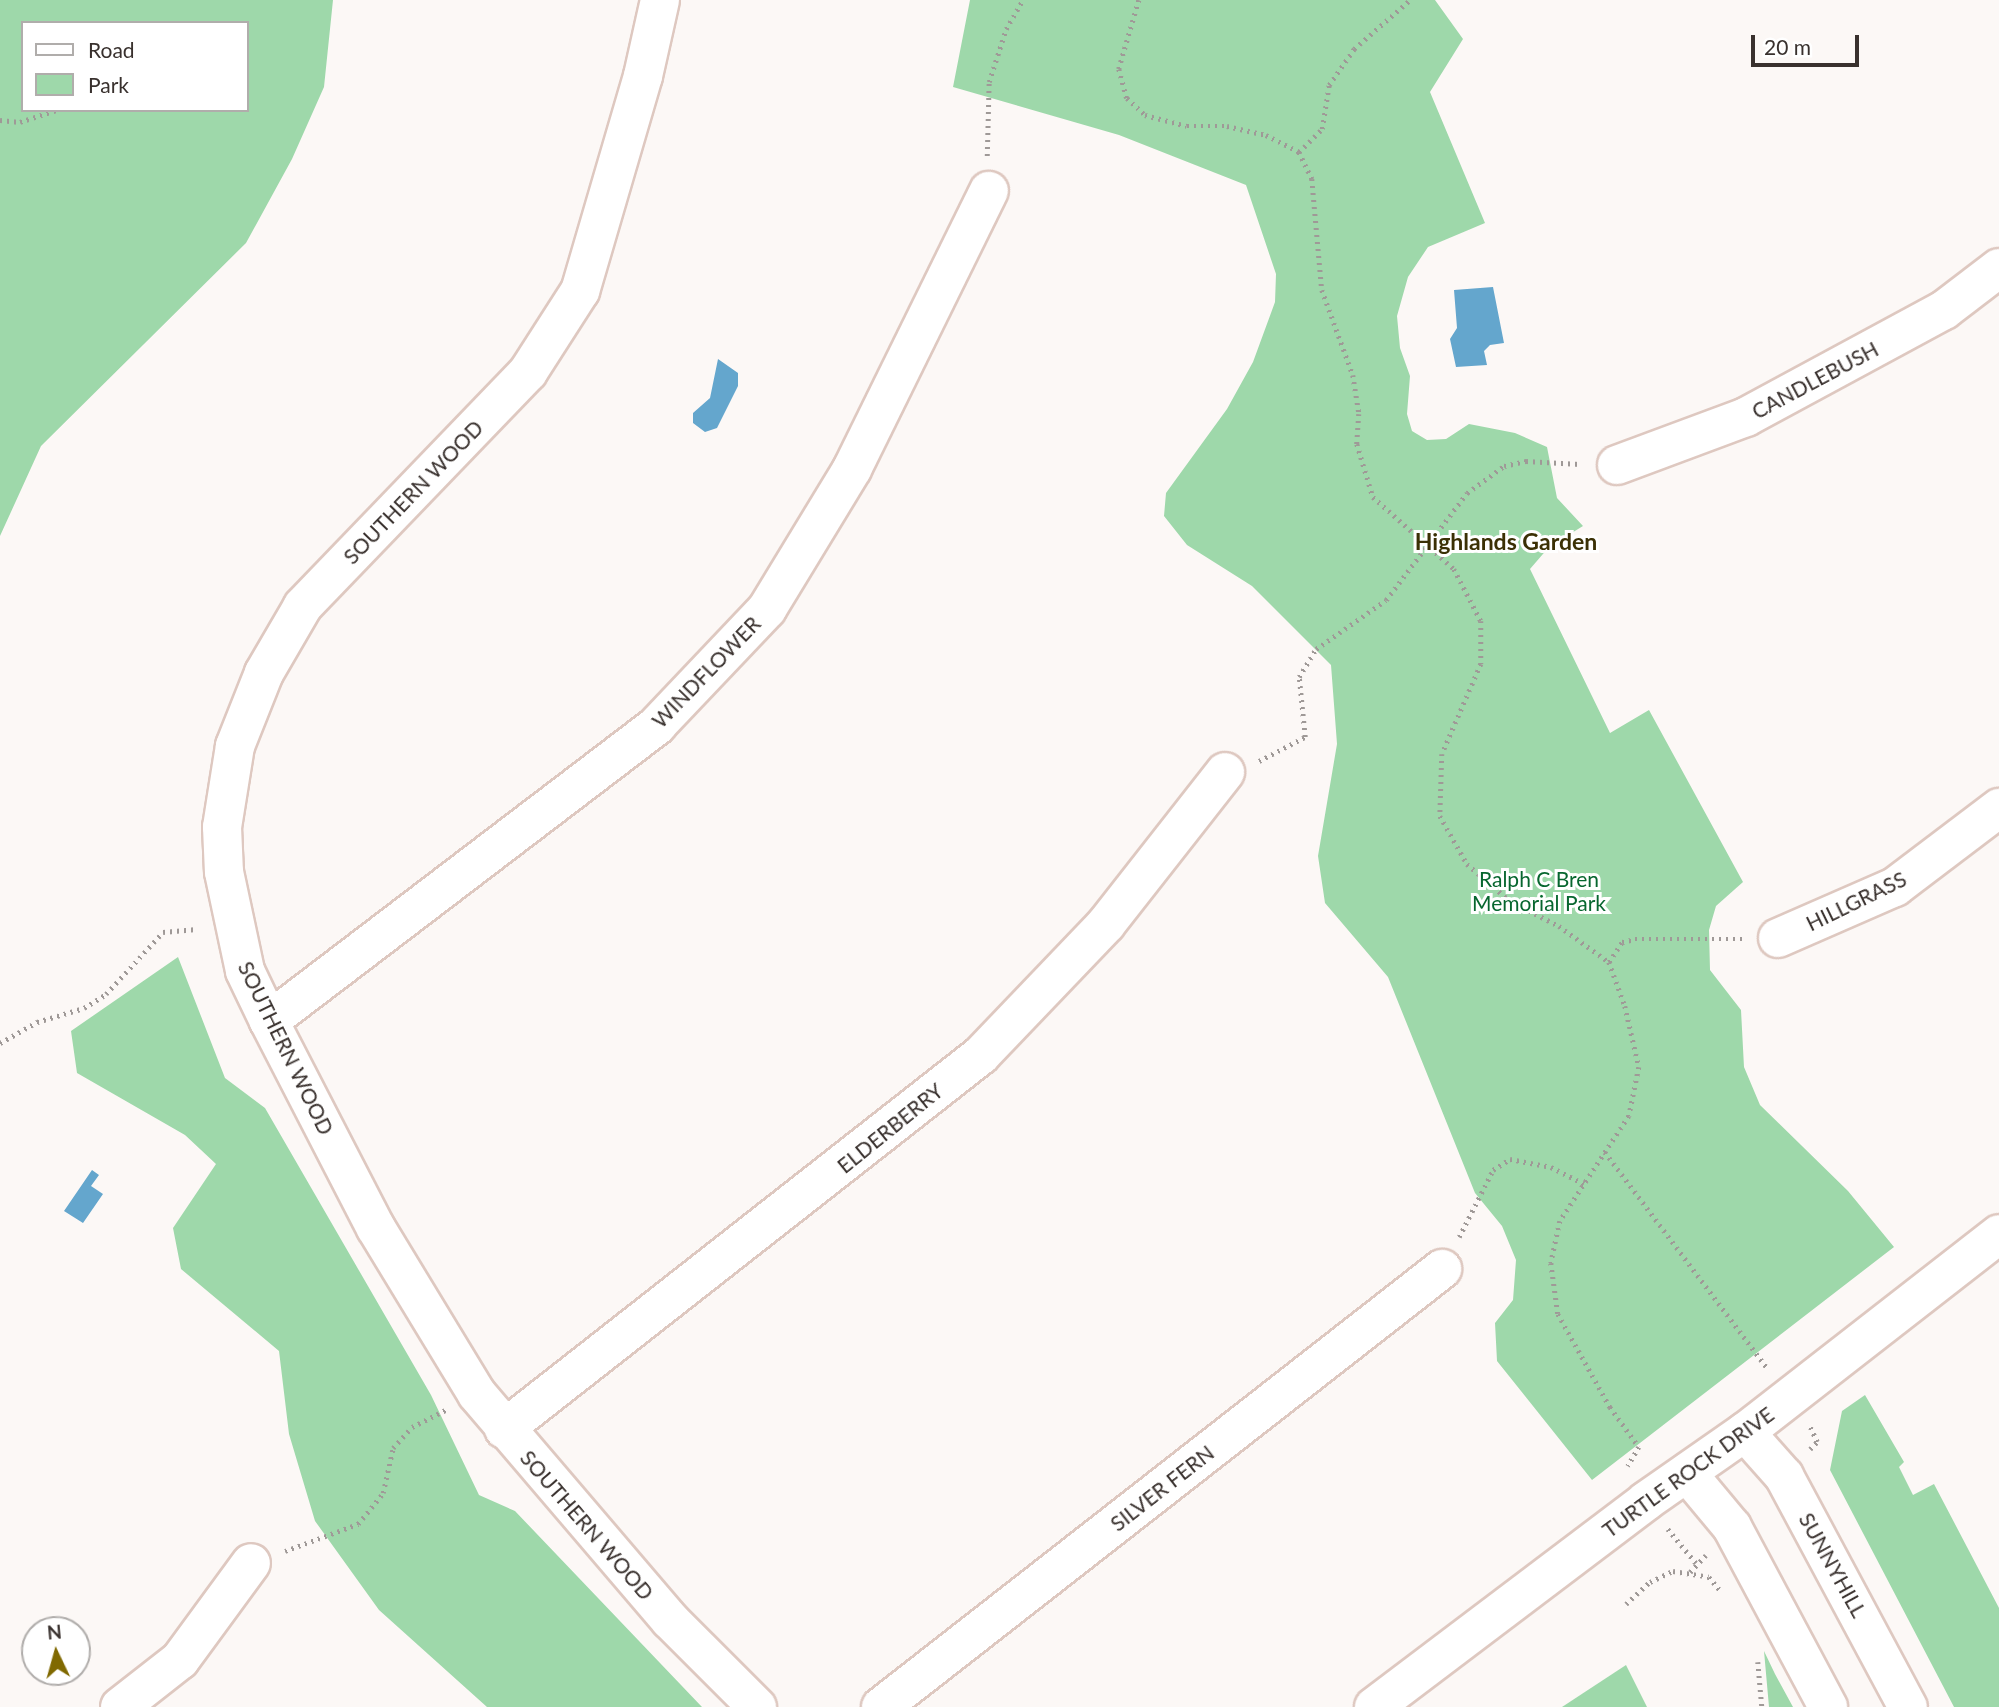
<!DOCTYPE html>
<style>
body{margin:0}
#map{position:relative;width:1999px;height:1707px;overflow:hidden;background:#fcf8f6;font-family:Lato,sans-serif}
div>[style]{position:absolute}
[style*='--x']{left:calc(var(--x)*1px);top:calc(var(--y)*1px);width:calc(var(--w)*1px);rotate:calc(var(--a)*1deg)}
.green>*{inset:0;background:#9ed8aa}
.water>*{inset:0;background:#64a6cd}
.path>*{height:4.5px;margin-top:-2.25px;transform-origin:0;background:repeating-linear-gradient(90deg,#9f9997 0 2px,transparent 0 7px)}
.roads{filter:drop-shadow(2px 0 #dec8c0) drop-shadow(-2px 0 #dec8c0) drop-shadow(0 2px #dec8c0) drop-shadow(0 -2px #dec8c0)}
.minor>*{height:38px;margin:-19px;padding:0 19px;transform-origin:19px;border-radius:19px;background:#fff}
.tertiary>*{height:38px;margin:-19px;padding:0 19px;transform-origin:19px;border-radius:19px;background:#fff}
span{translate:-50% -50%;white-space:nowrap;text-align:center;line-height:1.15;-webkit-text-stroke:6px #fff;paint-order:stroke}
.street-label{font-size:21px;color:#39312e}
.park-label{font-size:21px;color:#07662f}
.neighbourhood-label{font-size:23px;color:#3b3005;font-weight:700}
.legend{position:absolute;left:21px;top:21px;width:228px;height:91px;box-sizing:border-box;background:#fff;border:2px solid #b0adab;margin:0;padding:9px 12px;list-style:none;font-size:21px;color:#39312e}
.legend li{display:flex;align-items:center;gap:14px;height:35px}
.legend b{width:35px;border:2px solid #b0adab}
.north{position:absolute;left:21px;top:1616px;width:70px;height:70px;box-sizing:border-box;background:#fff;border:2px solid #b0adab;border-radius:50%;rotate:355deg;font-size:19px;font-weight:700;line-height:28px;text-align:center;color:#39312e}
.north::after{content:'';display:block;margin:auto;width:24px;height:32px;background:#806901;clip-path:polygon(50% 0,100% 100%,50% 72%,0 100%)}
.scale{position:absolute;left:1751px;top:35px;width:108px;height:32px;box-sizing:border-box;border:4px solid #39312e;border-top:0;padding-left:9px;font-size:21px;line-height:24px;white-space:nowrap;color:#39312e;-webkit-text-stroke:5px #fff;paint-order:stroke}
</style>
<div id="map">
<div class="green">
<div style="clip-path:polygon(evenodd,0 0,333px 0,324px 87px,292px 159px,246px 243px,41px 446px,0 536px,0 0,23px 23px,247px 23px,247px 110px,23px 110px,23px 23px)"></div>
<div style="clip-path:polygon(970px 0,1435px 0,1463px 39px,1430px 92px,1485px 223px,1428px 247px,1408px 277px,1397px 316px,1400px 348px,1410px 376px,1407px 414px,1412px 431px,1427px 440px,1446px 439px,1469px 424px,1515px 433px,1547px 447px,1557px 498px,1583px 526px,1549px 547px,1530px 569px,1610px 733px,1649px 710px,1743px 882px,1716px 906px,1709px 930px,1710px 970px,1741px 1010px,1744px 1067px,1760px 1105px,1848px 1191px,1894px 1247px,1592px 1480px,1497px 1361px,1495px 1323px,1513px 1300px,1516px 1260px,1502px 1226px,1475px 1193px,1388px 977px,1325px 903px,1318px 856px,1337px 744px,1331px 665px,1252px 586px,1187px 545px,1164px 516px,1166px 493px,1227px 409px,1253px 362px,1275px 302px,1276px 274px,1246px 185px,1119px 135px,953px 87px)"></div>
<div style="clip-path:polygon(178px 957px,225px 1078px,265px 1108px,431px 1395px,479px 1495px,515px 1511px,702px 1707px,487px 1707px,379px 1610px,315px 1521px,289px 1434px,279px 1351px,181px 1269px,173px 1228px,216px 1164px,185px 1135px,77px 1073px,71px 1031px)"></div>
<div style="clip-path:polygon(1865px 1395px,1904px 1462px,1899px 1467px,1913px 1495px,1934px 1484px,1999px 1608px,1999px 1707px,1954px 1707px,1830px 1470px,1842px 1411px)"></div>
<div style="clip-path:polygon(1764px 1651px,1775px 1674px,1793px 1707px,1769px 1707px)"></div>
<div style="clip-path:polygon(1626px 1665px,1647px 1707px,1562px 1707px)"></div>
</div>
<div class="water">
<div style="clip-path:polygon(1493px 287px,1504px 343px,1490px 345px,1484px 351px,1487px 365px,1456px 367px,1450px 339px,1457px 328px,1454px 290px)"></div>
<div style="clip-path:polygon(718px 359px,738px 373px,738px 386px,717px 428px,705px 432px,693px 423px,693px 413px,710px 398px)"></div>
<div style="clip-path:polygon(92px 1170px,99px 1175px,91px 1186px,103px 1194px,83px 1223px,64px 1211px)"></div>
</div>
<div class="path">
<div style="--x:1139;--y:0;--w:72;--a:106.2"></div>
<div style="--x:1119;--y:69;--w:30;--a:75"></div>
<div style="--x:1127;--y:98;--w:25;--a:43"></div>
<div style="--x:1145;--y:115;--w:43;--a:14.7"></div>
<div style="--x:1187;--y:126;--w:40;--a:0"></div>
<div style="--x:1227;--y:126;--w:40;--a:13"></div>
<div style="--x:1266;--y:135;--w:37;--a:27"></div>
<div style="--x:1299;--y:152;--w:30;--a:64"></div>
<div style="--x:1312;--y:179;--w:111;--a:84.9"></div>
<div style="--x:1322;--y:290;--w:90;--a:70"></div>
<div style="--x:1353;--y:375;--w:39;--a:81"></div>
<div style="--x:1359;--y:414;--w:30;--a:94"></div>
<div style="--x:1357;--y:444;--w:55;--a:73.2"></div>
<div style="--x:1373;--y:497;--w:108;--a:41.6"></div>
<div style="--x:1454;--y:569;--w:59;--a:62.6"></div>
<div style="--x:1481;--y:621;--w:43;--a:90"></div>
<div style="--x:1481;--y:664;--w:98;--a:113.4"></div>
<div style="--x:1442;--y:754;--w:62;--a:91.8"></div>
<div style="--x:1440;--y:816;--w:55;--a:60.6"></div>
<div style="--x:1467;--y:864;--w:57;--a:40.7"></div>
<div style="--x:1510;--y:901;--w:55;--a:27"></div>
<div style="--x:1559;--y:926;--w:62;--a:35.8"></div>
<div style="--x:1609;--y:962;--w:47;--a:70"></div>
<div style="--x:1625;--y:1006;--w:63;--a:77.1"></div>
<div style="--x:1639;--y:1067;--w:50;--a:101.5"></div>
<div style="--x:1629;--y:1116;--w:126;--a:123.3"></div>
<div style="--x:1560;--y:1221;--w:43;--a:102.1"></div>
<div style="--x:1551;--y:1263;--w:51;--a:82.2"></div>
<div style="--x:1558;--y:1314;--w:107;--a:60.8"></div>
<div style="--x:1610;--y:1407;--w:49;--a:54.1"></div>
<div style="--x:1639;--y:1447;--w:22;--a:120"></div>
<div style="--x:0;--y:120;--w:20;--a:6"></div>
<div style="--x:20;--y:122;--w:39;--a:-18"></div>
<div style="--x:1299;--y:152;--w:33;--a:-45"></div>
<div style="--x:1322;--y:129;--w:45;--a:-81"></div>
<div style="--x:1329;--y:85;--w:44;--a:-55.2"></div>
<div style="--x:1354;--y:49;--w:74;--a:-41.2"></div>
<div style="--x:987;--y:156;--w:74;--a:-88.5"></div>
<div style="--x:989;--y:82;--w:56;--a:-72.2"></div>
<div style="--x:1006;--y:29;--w:34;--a:-60"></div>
<div style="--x:1259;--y:761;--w:52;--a:-27.6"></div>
<div style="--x:1305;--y:737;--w:60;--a:-95.7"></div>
<div style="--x:1299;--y:677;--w:33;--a:-59"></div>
<div style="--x:1316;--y:649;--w:85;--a:-35"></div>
<div style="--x:1386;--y:600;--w:134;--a:-52.9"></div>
<div style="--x:1467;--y:493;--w:46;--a:-36.1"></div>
<div style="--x:1504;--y:466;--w:23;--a:-13"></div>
<div style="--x:1526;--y:461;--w:54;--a:3.2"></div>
<div style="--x:1609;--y:962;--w:24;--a:-57"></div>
<div style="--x:1622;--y:942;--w:13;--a:-13"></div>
<div style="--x:1635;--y:939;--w:107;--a:0"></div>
<div style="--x:0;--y:1043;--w:43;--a:-29.6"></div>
<div style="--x:37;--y:1022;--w:49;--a:-16.6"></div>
<div style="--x:84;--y:1008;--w:26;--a:-32"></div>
<div style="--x:106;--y:994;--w:84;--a:-47.4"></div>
<div style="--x:163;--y:932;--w:34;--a:-5"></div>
<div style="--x:1605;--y:1152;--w:271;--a:53.1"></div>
<div style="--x:1459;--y:1237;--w:75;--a:-63.1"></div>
<div style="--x:1493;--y:1170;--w:20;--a:-33"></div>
<div style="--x:1510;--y:1159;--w:42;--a:11"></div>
<div style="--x:1551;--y:1167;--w:37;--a:27"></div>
<div style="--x:1810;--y:1449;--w:10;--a:-45"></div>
<div style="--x:1817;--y:1442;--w:17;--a:-115"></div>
<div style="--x:1668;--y:1529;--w:44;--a:50.5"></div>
<div style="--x:285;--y:1551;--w:78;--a:-20.3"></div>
<div style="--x:358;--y:1524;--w:40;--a:-51"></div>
<div style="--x:383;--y:1493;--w:46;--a:-77.5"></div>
<div style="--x:393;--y:1448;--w:28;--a:-48"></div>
<div style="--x:412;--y:1427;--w:38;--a:-27"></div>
<div style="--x:1690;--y:1572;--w:23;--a:-47"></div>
<div style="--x:1626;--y:1604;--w:33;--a:-43"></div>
<div style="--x:1650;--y:1582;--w:25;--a:-26"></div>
<div style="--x:1673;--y:1571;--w:36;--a:9"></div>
<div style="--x:1709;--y:1577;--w:17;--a:50"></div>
<div style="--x:1758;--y:1662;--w:45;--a:84.9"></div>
</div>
<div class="roads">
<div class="minor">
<div style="--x:660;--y:0;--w:78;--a:102.6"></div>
<div style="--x:643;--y:76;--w:224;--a:106.3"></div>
<div style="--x:580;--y:291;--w:96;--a:122.7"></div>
<div style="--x:528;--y:372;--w:325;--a:133.9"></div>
<div style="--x:303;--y:606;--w:78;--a:120.2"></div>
<div style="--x:264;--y:673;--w:79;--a:111.7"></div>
<div style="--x:235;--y:746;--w:82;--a:99.1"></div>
<div style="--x:222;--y:827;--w:45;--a:87.5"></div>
<div style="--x:224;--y:872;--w:101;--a:78"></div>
<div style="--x:245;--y:971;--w:55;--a:64.4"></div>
<div style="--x:269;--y:1021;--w:233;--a:62.7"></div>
<div style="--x:376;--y:1228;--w:194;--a:58.7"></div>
<div style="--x:477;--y:1394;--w:297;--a:49.5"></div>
<div style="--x:670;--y:1620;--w:123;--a:45"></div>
<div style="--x:1617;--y:465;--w:138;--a:-20.4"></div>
<div style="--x:1746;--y:417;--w:225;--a:-28.4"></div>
<div style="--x:1944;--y:310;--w:69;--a:-37.4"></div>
<div style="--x:1778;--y:938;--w:128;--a:-23.6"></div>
<div style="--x:1895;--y:887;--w:131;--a:-37.2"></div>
<div style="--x:269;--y:1021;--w:488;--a:-37.3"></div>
<div style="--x:657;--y:725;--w:160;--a:-46.5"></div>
<div style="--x:767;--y:609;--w:164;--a:-58.7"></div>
<div style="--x:852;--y:469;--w:310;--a:-63.8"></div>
<div style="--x:504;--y:1429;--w:606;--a:-38.1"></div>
<div style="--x:981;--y:1055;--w:181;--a:-46.3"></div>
<div style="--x:1106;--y:924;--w:193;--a:-51.9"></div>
<div style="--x:120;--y:1707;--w:76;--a:-38.1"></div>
<div style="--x:180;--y:1660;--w:120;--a:-53.8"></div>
<div style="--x:881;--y:1707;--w:712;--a:-37.98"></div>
</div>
<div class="tertiary">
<div style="--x:1745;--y:1432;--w:59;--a:48.4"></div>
<div style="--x:1784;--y:1476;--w:262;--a:61.8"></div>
<div style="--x:1687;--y:1473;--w:70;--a:50.2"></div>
<div style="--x:1732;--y:1527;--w:204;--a:61.9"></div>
<div style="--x:1374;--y:1707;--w:341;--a:-37.1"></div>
<div style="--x:1646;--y:1501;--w:121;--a:-34.9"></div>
<div style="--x:1745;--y:1432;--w:322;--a:-37.9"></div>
</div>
</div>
<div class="street-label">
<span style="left:1815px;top:380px;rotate:-28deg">CANDLEBUSH</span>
<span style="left:413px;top:492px;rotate:-46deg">SOUTHERN WOOD</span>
<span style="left:706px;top:672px;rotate:-46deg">WINDFLOWER</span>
<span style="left:1856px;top:901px;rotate:-26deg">HILLGRASS</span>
<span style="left:286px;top:1048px;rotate:64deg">SOUTHERN WOOD</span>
<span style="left:890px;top:1128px;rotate:-39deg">ELDERBERRY</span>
<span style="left:1688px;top:1472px;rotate:-36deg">TURTLE ROCK DRIVE</span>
<span style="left:1162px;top:1488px;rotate:-38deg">SILVER FERN</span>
<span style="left:587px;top:1525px;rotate:49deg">SOUTHERN WOOD</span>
<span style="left:1833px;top:1565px;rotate:61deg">SUNNYHILL</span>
</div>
<div class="park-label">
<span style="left:1539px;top:891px">Ralph C Bren<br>Memorial Park</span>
</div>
<div class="neighbourhood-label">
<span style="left:1506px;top:541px">Highlands Garden</span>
</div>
<ul class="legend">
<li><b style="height:9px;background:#fff"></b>Road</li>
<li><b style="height:19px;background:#9ed8aa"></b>Park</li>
</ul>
<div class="north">N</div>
<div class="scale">20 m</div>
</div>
